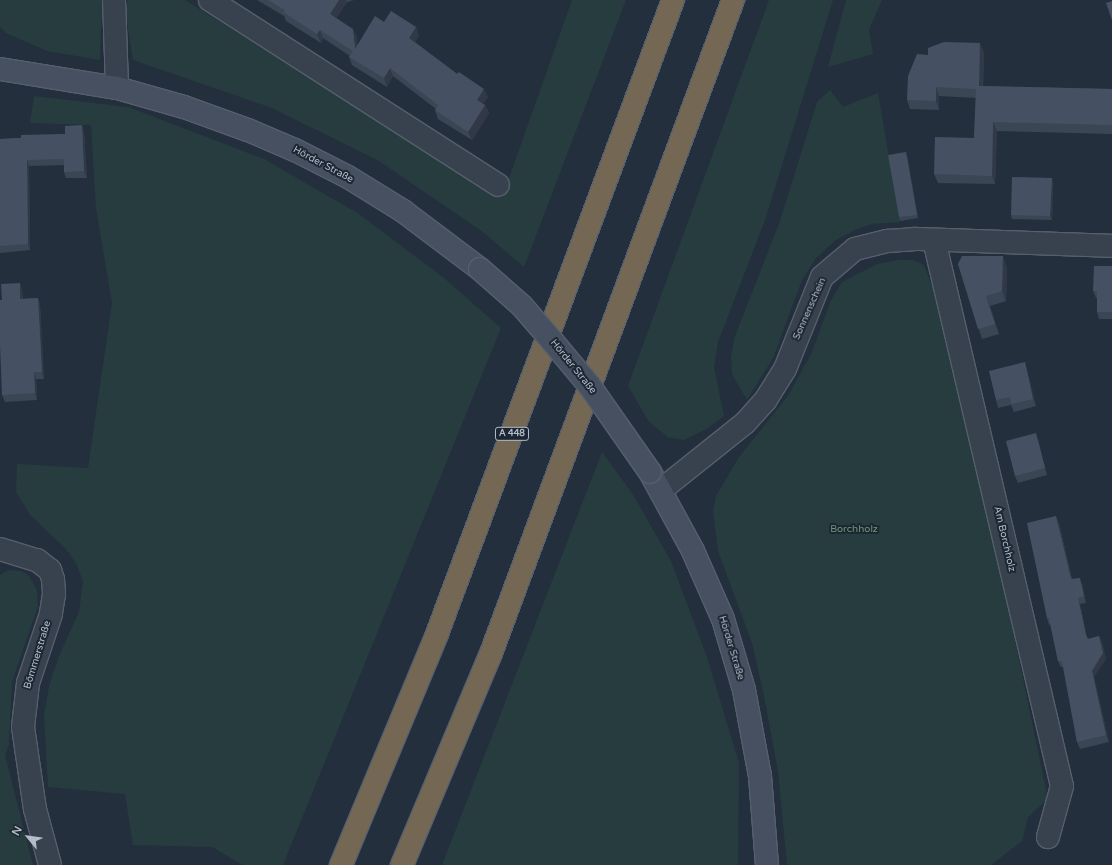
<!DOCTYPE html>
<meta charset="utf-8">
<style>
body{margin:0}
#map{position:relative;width:1112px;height:865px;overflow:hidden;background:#242f3e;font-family:"Varela Round",sans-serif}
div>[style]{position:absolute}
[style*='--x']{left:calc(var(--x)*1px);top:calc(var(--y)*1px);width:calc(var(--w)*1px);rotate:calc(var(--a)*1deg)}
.green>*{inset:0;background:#263c3f}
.roads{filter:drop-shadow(1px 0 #565f6c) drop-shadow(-1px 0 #565f6c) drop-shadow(0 1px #565f6c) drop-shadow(0 -1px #565f6c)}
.minor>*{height:22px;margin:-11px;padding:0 11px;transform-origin:11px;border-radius:11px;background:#38414e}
.secondary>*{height:22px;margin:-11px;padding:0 11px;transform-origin:11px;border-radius:11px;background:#465061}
.motorway>*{height:22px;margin:-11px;padding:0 11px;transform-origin:11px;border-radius:11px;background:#746855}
.bridges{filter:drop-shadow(1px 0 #565f6c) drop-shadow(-1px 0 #565f6c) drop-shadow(0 1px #565f6c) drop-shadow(0 -1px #565f6c)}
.secondary-bridge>*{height:22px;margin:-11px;padding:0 11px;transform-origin:11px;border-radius:11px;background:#465061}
.wall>*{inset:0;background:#3b4654}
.shaded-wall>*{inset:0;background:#303945}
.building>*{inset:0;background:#455162}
span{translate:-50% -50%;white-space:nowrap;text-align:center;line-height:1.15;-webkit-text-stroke:4px #1d2633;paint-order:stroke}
.shield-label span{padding:1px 3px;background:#1d2633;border:1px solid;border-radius:3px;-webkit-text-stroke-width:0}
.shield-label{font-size:9px;color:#b4bcc9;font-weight:700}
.street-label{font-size:10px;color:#b4bcc9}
.park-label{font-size:10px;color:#6b9a76}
.north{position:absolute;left:8px;top:817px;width:40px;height:40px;-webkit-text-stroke:3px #1d2633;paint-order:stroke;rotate:299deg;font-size:11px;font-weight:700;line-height:16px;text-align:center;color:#b4bcc9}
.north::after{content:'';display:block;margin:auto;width:14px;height:18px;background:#b4bcc9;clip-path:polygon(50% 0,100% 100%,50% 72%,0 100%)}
</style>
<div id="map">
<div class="green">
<div style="clip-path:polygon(0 0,102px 0,100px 60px,47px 51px,6px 33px,0 27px)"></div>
<div style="clip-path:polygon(128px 0,185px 0,502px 198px,572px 0,626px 0,524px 267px,483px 232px,379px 161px,272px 108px,133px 60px,125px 10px)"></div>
<div style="clip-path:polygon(769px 0,833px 0,765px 220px,718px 342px,714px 367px,724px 416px,708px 428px,684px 440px,668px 437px,649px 422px,628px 386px)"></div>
<div style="clip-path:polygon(846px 0,882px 0,869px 30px,873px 54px,828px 67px)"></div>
<div style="clip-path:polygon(830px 90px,843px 107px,878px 93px,900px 222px,872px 224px,859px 228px,836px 240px,816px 258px,802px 280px,773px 358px,747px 400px,732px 374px,731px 357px,735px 336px,780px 221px,817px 102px)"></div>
<div style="clip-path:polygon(34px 96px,128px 107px,264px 159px,359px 214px,444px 278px,501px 328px,283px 865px,243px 865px,212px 847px,133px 845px,125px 794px,48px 787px,44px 716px,49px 686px,59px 656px,79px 612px,83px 581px,76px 563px,65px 548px,30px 515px,16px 492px,17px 464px,88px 468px,112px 303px,96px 208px,91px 125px,30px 123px)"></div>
<div style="clip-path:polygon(899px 260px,913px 260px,924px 265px,953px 342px,1048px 799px,1028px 817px,1022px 841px,991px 865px,787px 865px,778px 771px,764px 696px,752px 643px,718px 551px,713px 511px,716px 496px,739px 457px,788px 396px,812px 352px,831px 300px,842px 282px,877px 264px)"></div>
<div style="clip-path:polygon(602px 452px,632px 493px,671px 561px,707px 657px,739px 763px,738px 865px,442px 865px)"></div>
<div style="clip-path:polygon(8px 570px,21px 571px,29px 576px,37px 590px,38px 606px,12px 682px,9px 745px,5px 755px,33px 865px,0 865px,0 575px)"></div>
</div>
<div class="roads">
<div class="minor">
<div style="--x:114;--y:0;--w:88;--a:88"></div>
<div style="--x:210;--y:0;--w:342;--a:32.7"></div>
<div style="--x:934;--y:240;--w:561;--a:76.81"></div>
<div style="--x:1062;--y:786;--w:53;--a:105.4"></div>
<div style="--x:661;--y:490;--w:107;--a:-38.6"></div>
<div style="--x:745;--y:423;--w:30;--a:-48"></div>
<div style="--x:765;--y:401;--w:38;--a:-58"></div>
<div style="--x:785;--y:369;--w:99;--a:-68.1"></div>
<div style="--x:822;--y:277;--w:43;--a:-40.3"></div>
<div style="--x:855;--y:249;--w:34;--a:-14"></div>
<div style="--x:888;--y:241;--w:28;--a:-4"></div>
<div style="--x:916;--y:239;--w:196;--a:2"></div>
<div style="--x:0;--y:549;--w:39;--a:17"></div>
<div style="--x:37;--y:560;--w:16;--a:38"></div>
<div style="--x:50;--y:570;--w:9;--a:72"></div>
<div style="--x:53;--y:579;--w:15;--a:86"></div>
<div style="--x:54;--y:594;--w:20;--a:99"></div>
<div style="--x:51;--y:614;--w:73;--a:108.4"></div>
<div style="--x:28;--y:683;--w:44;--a:96.5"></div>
<div style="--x:23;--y:727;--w:83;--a:81.7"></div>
<div style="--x:35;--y:809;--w:58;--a:75"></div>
</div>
<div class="secondary">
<div style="--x:0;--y:69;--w:119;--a:9.2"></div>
<div style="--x:117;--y:88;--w:70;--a:15.8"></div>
<div style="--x:184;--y:107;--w:68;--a:19.8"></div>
<div style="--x:248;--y:130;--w:51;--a:23.1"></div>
<div style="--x:295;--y:150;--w:59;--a:27"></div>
<div style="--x:348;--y:177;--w:65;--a:31.7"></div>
<div style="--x:403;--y:211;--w:96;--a:37"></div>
<div style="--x:650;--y:472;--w:90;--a:61.4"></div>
<div style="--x:693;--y:551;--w:74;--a:66.2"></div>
<div style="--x:723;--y:619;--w:74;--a:73.5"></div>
<div style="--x:744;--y:690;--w:87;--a:79.5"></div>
<div style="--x:760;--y:776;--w:89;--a:85.5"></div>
</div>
<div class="motorway">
<div style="--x:341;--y:865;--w:250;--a:-67.4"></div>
<div style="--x:437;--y:634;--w:676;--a:-69.58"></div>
<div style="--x:402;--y:865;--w:227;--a:-67.2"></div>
<div style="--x:490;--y:656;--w:700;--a:-69.67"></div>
</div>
</div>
<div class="bridges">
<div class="secondary-bridge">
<div style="--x:480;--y:269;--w:56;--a:41.4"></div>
<div style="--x:522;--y:306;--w:48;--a:49.3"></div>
<div style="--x:553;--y:342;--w:56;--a:50.1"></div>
<div style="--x:589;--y:385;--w:106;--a:55"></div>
</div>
</div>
<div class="wall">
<div style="clip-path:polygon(257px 0,354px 0,347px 2px,336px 18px,357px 37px,357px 45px,384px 22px,416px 27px,419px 36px,415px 42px,488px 97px,483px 104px,485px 105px,489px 113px,472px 140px,438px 119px,435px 110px,436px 109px,393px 76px,387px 87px,352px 65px,349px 57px,350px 56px,323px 38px,321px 43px,286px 21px,284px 16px)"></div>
<div style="clip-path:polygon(984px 52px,983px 86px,1112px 89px,1112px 134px,997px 131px,995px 184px,938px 183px,934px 174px,974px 138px,976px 98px,939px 96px,939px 110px,910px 109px,907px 100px,928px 55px)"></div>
<div style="clip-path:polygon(84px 131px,87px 178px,66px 178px,64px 172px,64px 165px,29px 166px,30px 250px,0 253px,0 139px,21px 138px,65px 134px)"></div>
<div style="clip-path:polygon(907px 155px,918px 218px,900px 221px,899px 217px)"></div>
<div style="clip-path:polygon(1053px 181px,1052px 220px,1012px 219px,1011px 215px)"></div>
<div style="clip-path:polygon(958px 264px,1007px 267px,1006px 301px,990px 306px,999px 334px,982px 339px)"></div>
<div style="clip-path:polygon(1112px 266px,1112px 319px,1099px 319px,1097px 312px,1097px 298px,1096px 298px,1093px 291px)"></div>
<div style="clip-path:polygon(20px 283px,22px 290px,23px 299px,38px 298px,40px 305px,44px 379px,36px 379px,37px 400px,5px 402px,2px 395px,2px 300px)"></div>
<div style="clip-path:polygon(1025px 362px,1036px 406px,1014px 412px,1011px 405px,998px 408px,996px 400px)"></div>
<div style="clip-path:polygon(1038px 440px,1047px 475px,1018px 483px,1015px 476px)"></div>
<div style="clip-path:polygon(1059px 523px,1072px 579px,1082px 584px,1086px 603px,1080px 604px,1087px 638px,1088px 639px,1099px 636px,1102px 642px,1106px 659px,1094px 677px,1109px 742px,1080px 749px,1077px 742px,1063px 667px,1061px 667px,1058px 661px,1050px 624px,1049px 625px,1047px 618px)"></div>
</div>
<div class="shaded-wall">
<div style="clip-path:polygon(339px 0,346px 0,347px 2px,334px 22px,330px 14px)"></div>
<div style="clip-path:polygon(416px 27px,419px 36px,412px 46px,409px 38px)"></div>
<div style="clip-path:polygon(353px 29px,357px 37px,358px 57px,355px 49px)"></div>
<div style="clip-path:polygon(320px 30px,323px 38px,321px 43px,317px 34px)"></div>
<div style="clip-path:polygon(980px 43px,984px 52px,982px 94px,979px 86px)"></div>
<div style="clip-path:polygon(390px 68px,393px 76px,387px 87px,384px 78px)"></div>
<div style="clip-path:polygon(936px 87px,939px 96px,939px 110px,936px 101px)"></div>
<div style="clip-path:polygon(484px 89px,488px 97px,480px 108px,477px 100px)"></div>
<div style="clip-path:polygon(485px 105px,489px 113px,472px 140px,468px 132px)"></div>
<div style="clip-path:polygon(993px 122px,997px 131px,995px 184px,992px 176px)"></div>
<div style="clip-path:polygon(82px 125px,84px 131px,87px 178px,84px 171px)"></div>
<div style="clip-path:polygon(906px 152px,907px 155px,918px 218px,917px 215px)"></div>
<div style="clip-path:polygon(27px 160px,29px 166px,30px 250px,28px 244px)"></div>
<div style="clip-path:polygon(1052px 178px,1053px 181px,1052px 220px,1050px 216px)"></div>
<div style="clip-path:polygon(1003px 256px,1007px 267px,1006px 301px,1002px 291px)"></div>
<div style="clip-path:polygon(20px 283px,22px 290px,23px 306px,20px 299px)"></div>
<div style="clip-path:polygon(986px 296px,990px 306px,999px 334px,995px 324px)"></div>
<div style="clip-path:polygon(38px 298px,40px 305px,44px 379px,42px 372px)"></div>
<div style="clip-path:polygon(1025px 362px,1036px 406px,1033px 399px)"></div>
<div style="clip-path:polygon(34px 372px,36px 379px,37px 400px,35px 393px)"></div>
<div style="clip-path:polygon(1056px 516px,1059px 523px,1073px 586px,1071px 579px)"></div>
<div style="clip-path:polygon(1080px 578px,1082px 584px,1086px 603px,1084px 596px)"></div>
<div style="clip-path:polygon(1078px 598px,1080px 604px,1088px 642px,1086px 635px)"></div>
<div style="clip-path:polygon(1099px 636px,1102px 642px,1106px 659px,1094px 677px,1109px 742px,1106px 735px,1092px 671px)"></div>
</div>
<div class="building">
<div style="clip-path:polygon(268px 0,339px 0,330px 14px,353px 29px,355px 49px,375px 16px,384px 22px,391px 11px,416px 27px,409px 38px,457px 74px,459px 72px,484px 89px,477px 100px,485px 105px,468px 132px,435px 110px,438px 105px,390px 68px,384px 78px,349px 57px,353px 51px,320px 30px,317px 34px,283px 12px,285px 10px)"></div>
<div style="clip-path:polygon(1112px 1px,1112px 20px,1106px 3px)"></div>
<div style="clip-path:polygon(944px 42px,980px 43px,979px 86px,1112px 89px,1112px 125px,993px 122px,992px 176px,934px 174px,935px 137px,974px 138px,976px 89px,936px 87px,936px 101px,907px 100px,908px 76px,917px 54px,928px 55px,928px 48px)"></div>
<div style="clip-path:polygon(82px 125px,84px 171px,64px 172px,64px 159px,27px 160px,28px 244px,0 246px,0 139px,21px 138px,21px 135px,65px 134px,65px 126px)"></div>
<div style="clip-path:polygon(906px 152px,917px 215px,899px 217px,888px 155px)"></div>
<div style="clip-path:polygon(1012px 177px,1052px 178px,1050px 216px,1011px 215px)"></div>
<div style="clip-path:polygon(962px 256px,1003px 256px,1002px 291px,986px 296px,995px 324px,978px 329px,958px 264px)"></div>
<div style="clip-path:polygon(1094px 266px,1112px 266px,1112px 312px,1097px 312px,1097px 291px,1093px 291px)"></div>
<div style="clip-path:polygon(20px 283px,20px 299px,38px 298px,42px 372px,34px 372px,35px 393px,2px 395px,0 345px,0 300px,2px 300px,1px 284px)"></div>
<div style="clip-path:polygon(1025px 362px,1033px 399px,1011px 404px,1010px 397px,996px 400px,989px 371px)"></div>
<div style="clip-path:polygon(1036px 433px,1045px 468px,1015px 476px,1006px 441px)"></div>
<div style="clip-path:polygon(1056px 516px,1071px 579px,1080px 578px,1084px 596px,1078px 598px,1086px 635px,1088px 639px,1099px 636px,1103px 653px,1092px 671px,1106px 735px,1077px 742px,1062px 661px,1058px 661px,1049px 618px,1047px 618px,1027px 523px)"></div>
</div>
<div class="shield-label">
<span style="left:512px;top:434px">A 448</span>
</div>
<div class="street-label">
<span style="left:323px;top:165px;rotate:28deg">Hörder Straße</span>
<span style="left:810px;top:309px;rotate:-66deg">Sonnenschein</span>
<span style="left:573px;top:367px;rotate:51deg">Hörder Straße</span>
<span style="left:1004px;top:539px;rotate:77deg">Am Borchholz</span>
<span style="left:731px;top:648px;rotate:73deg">Hörder Straße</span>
<span style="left:38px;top:655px;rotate:-73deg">Bömmerstraße</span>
</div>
<div class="park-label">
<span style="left:854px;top:530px">Borchholz</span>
</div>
<div class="north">N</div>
</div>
